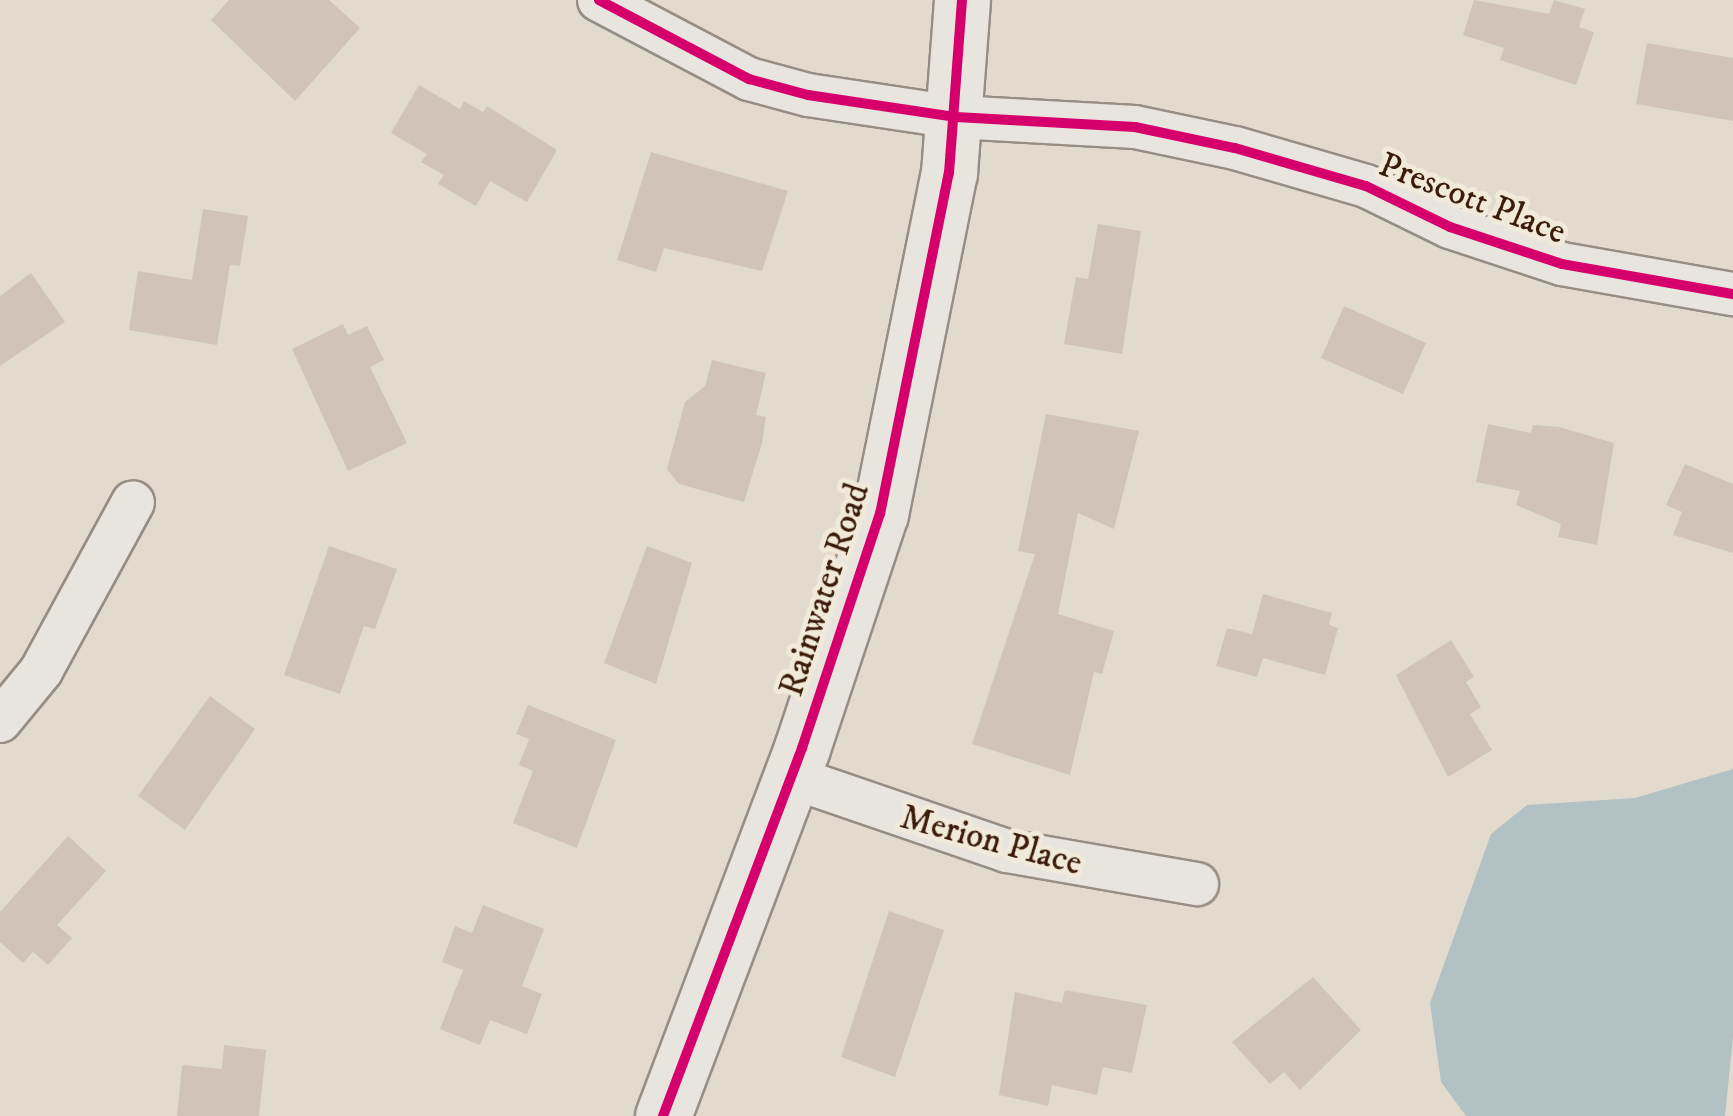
<!DOCTYPE html>
<style>
body{margin:0}
#map{position:relative;width:1733px;height:1116px;overflow:hidden;background:#e2dacc;font-family:"IM FELL DW Pica",serif}
div>[style]{position:absolute}
[style*='--x']{left:calc(var(--x)*1px);top:calc(var(--y)*1px);width:calc(var(--w)*1px);rotate:calc(var(--a)*1deg)}
.water>*{inset:0;background:#b2c2c4}
.building>*{inset:0;background:#d2c3b8}
.roads{filter:drop-shadow(2px 0 #968d83) drop-shadow(-2px 0 #968d83) drop-shadow(0 2px #968d83) drop-shadow(0 -2px #968d83)}
.street>*{height:42px;margin:-21px;padding:0 21px;transform-origin:21px;border-radius:21px;background:#e8e4de}
.secondary>*{height:55px;margin:-27.5px;padding:0 27.5px;transform-origin:27.5px;border-radius:27.5px;background:#e8e4de}
.cycleway>*{height:10px;margin:-5px;padding:0 5px;transform-origin:5px;border-radius:5px;background:#d6006c}
span{translate:-50% -50%;white-space:nowrap;text-align:center;line-height:1.15;-webkit-text-stroke:10px #f1e9d9;paint-order:stroke}
.street-label{font-size:35px;color:#3b1b0a}
</style>
<div id="map">
<div class="water">
<div style="clip-path:polygon(1733px 769px,1733px 1037px,1725px 1116px,1466px 1116px,1441px 1082px,1430px 1003px,1491px 834px,1527px 805px,1635px 798px)"></div>
</div>
<div class="building">
<div style="clip-path:polygon(229px 0,329px 0,360px 28px,295px 101px,211px 20px)"></div>
<div style="clip-path:polygon(1474px 0,1549px 14px,1554px 0,1585px 9px,1579px 27px,1594px 32px,1576px 85px,1500px 60px,1504px 48px,1463px 35px)"></div>
<div style="clip-path:polygon(1647px 43px,1733px 58px,1733px 121px,1636px 104px)"></div>
<div style="clip-path:polygon(419px 85px,460px 109px,464px 101px,483px 112px,487px 106px,557px 150px,527px 202px,490px 181px,476px 206px,438px 184px,444px 175px,421px 162px,427px 154px,391px 133px)"></div>
<div style="clip-path:polygon(651px 152px,788px 191px,762px 271px,664px 248px,656px 272px,617px 260px)"></div>
<div style="clip-path:polygon(203px 209px,248px 216px,240px 266px,230px 265px,217px 345px,129px 330px,138px 271px,192px 280px)"></div>
<div style="clip-path:polygon(1098px 224px,1141px 231px,1122px 354px,1064px 344px,1076px 277px,1088px 279px)"></div>
<div style="clip-path:polygon(31px 273px,65px 322px,0 366px,0 296px)"></div>
<div style="clip-path:polygon(1344px 306px,1426px 343px,1403px 394px,1321px 358px)"></div>
<div style="clip-path:polygon(343px 324px,348px 335px,367px 326px,384px 360px,370px 367px,407px 443px,348px 471px,292px 349px)"></div>
<div style="clip-path:polygon(712px 360px,766px 373px,756px 415px,766px 417px,762px 443px,744px 502px,679px 484px,667px 469px,685px 402px,705px 386px)"></div>
<div style="clip-path:polygon(1046px 414px,1139px 431px,1114px 529px,1078px 513px,1058px 614px,1114px 631px,1102px 674px,1094px 672px,1070px 775px,972px 744px,1035px 554px,1018px 551px)"></div>
<div style="clip-path:polygon(1488px 424px,1531px 433px,1533px 425px,1559px 427px,1614px 443px,1597px 545px,1558px 537px,1561px 524px,1516px 505px,1520px 491px,1476px 482px)"></div>
<div style="clip-path:polygon(1685px 464px,1733px 484px,1733px 553px,1673px 535px,1682px 512px,1666px 505px)"></div>
<div style="clip-path:polygon(329px 546px,397px 569px,375px 629px,364px 626px,340px 694px,284px 675px)"></div>
<div style="clip-path:polygon(647px 546px,692px 563px,656px 684px,604px 663px)"></div>
<div style="clip-path:polygon(1263px 594px,1332px 613px,1329px 625px,1338px 628px,1325px 675px,1263px 658px,1257px 677px,1216px 666px,1227px 628px,1252px 634px)"></div>
<div style="clip-path:polygon(1451px 640px,1474px 677px,1466px 682px,1481px 707px,1470px 714px,1492px 750px,1448px 777px,1396px 675px)"></div>
<div style="clip-path:polygon(210px 696px,255px 729px,185px 830px,138px 796px)"></div>
<div style="clip-path:polygon(528px 705px,616px 740px,577px 848px,513px 823px,533px 771px,519px 765px,529px 739px,516px 734px)"></div>
<div style="clip-path:polygon(68px 836px,106px 871px,57px 925px,72px 938px,48px 965px,33px 952px,23px 963px,0 942px,0 912px)"></div>
<div style="clip-path:polygon(483px 905px,544px 929px,522px 986px,542px 994px,527px 1034px,490px 1020px,480px 1045px,440px 1029px,463px 970px,442px 962px,455px 926px,472px 933px)"></div>
<div style="clip-path:polygon(889px 911px,944px 930px,895px 1077px,841px 1057px)"></div>
<div style="clip-path:polygon(1313px 977px,1361px 1030px,1300px 1090px,1284px 1072px,1270px 1084px,1232px 1042px)"></div>
<div style="clip-path:polygon(1065px 990px,1147px 1005px,1132px 1073px,1103px 1067px,1097px 1095px,1052px 1085px,1048px 1106px,999px 1095px,1015px 992px,1062px 1003px)"></div>
<div style="clip-path:polygon(224px 1045px,266px 1050px,259px 1116px,177px 1116px,182px 1065px,222px 1069px)"></div>
</div>
<div class="roads">
<div class="street">
<div style="--x:599;--y:0;--w:170;--a:27.8"></div>
<div style="--x:749;--y:79;--w:61;--a:15.2"></div>
<div style="--x:808;--y:95;--w:150;--a:8.5"></div>
<div style="--x:956;--y:117;--w:179;--a:3.2"></div>
<div style="--x:1135;--y:127;--w:102;--a:11.9"></div>
<div style="--x:1235;--y:148;--w:136;--a:16.2"></div>
<div style="--x:1366;--y:186;--w:93;--a:26"></div>
<div style="--x:1450;--y:227;--w:118;--a:18.3"></div>
<div style="--x:1562;--y:264;--w:174;--a:10"></div>
<div style="--x:0;--y:721;--w:65;--a:-50.6"></div>
<div style="--x:41;--y:671;--w:192;--a:-61.4"></div>
<div style="--x:791;--y:777;--w:228;--a:18.9"></div>
<div style="--x:1007;--y:851;--w:193;--a:9.9"></div>
</div>
<div class="secondary">
<div style="--x:663;--y:1116;--w:393;--a:-69.3"></div>
<div style="--x:802;--y:748;--w:247;--a:-71.6"></div>
<div style="--x:880;--y:514;--w:348;--a:-78.6"></div>
<div style="--x:949;--y:173;--w:173;--a:-85.7"></div>
</div>
</div>
<div class="cycleway">
<div style="--x:599;--y:0;--w:170;--a:27.8"></div>
<div style="--x:749;--y:79;--w:61;--a:15.2"></div>
<div style="--x:808;--y:95;--w:150;--a:8.5"></div>
<div style="--x:956;--y:117;--w:179;--a:3.2"></div>
<div style="--x:1135;--y:127;--w:102;--a:11.9"></div>
<div style="--x:1235;--y:148;--w:136;--a:16.2"></div>
<div style="--x:1366;--y:186;--w:93;--a:26"></div>
<div style="--x:1450;--y:227;--w:118;--a:18.3"></div>
<div style="--x:1562;--y:264;--w:174;--a:10"></div>
<div style="--x:663;--y:1116;--w:393;--a:-69.3"></div>
<div style="--x:802;--y:748;--w:247;--a:-71.6"></div>
<div style="--x:880;--y:514;--w:348;--a:-78.6"></div>
<div style="--x:949;--y:173;--w:173;--a:-85.7"></div>
</div>
<div class="street-label">
<span style="left:1472px;top:199px;rotate:21deg">Prescott Place</span>
<span style="left:825px;top:590px;rotate:-72deg">Rainwater Road</span>
<span style="left:991px;top:841px;rotate:15deg">Merion Place</span>
</div>
</div>
